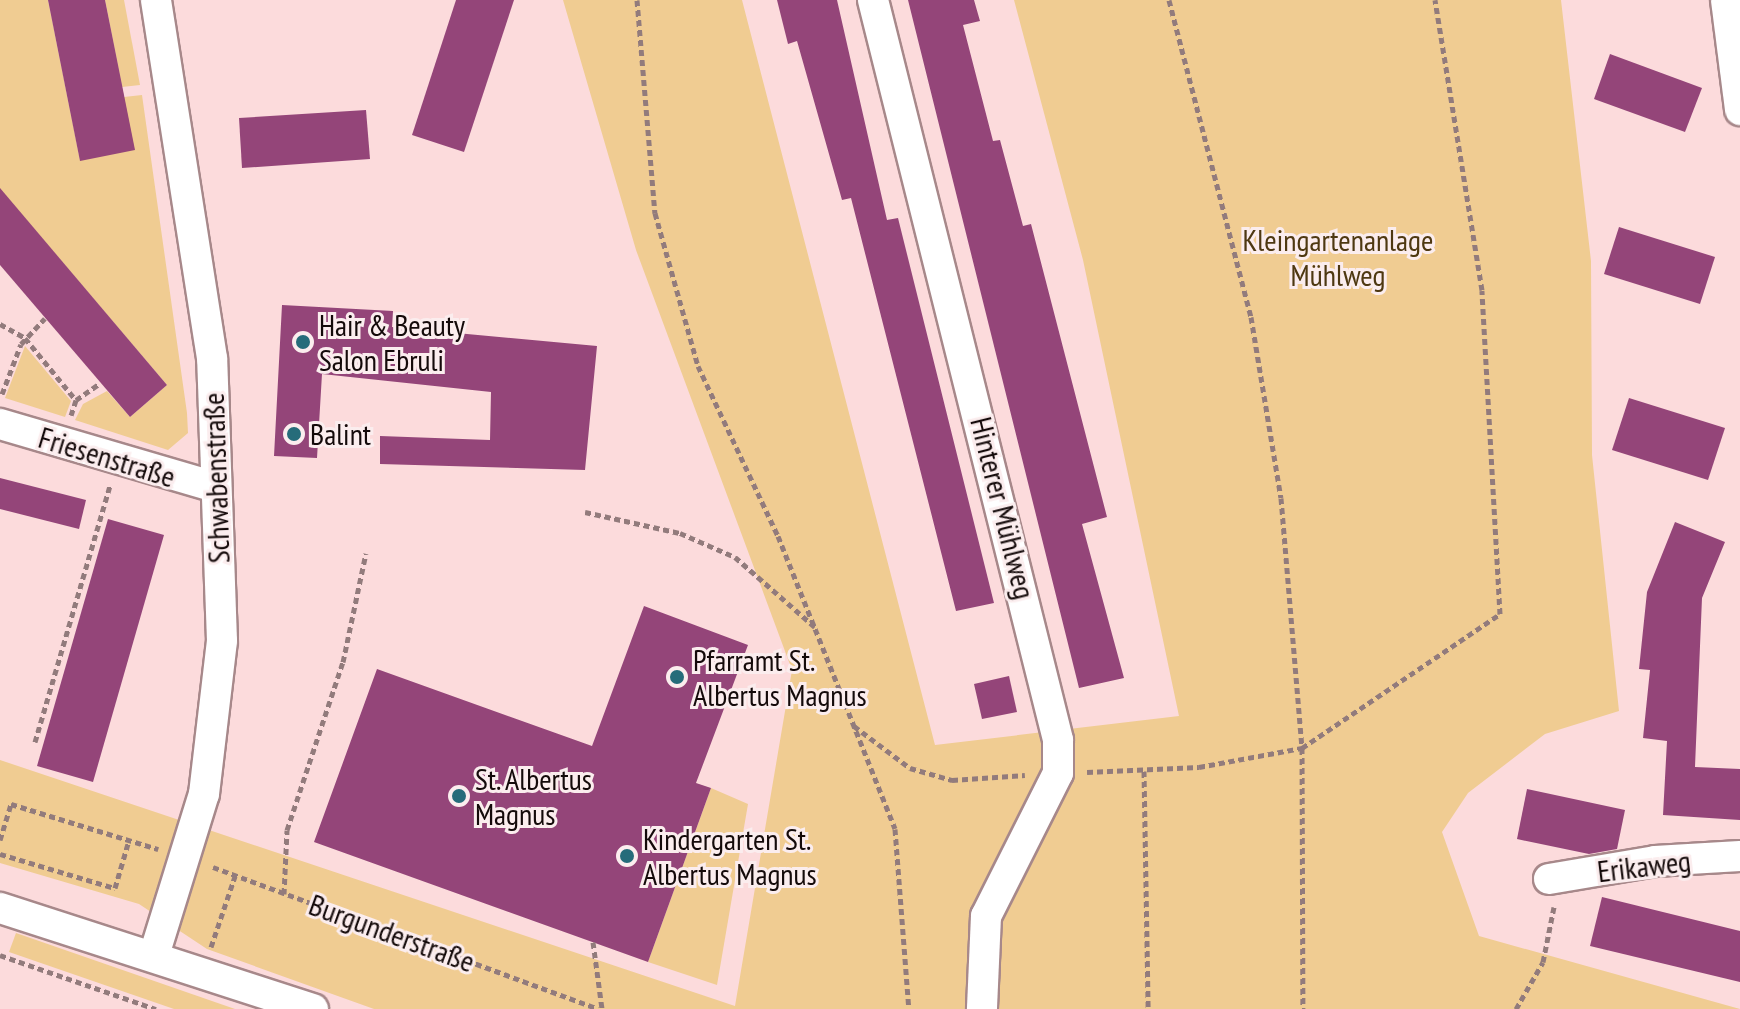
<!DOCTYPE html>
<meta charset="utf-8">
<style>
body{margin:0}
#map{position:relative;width:1740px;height:1009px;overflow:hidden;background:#fcdbdc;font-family:"PT Sans Narrow",sans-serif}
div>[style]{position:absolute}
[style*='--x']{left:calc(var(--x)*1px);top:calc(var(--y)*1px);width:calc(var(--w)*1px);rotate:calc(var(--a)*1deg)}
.green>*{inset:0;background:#f0cc92}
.building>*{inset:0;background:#944579}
.path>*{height:5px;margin-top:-2.5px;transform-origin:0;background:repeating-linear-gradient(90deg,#927b7c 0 6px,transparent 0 10px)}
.roads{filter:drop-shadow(2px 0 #a7888a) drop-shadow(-2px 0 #a7888a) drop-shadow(0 2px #a7888a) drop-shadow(0 -2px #a7888a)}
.minor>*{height:30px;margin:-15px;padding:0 15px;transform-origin:15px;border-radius:15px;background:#fff}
.dots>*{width:22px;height:22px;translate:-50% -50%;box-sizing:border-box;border:4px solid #fbedee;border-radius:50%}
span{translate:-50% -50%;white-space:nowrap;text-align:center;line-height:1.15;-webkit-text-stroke:6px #fbedee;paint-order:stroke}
.park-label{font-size:30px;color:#4e3811}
.poi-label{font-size:30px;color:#140a0a}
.left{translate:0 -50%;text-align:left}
.street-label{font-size:30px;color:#140a0a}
</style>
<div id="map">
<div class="green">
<div style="clip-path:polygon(0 0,48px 0,80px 160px,124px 97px,142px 95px,187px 413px,188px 433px,168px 450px,75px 420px,83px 404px,107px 391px,130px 417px,167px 385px,6px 196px,0 200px)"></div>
<div style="clip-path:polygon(105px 0,124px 0,140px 85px,122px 87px)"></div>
<div style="clip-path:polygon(563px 0,742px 0,935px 745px,1179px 716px,1083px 260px,1014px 0,1561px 0,1591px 261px,1592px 455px,1619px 711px,1545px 734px,1468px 793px,1442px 832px,1479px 936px,1740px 1009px,374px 1009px,207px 949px,139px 904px,0 863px,0 760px,735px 1006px,792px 670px,636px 250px)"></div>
<div style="clip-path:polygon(25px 346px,71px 401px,65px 417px,5px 398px)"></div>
<div style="clip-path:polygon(711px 788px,748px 804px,717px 985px,648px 962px)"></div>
<div style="clip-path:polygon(16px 933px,235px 1009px,174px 1009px,9px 952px)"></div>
</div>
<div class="building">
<div style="clip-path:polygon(48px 0,105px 0,135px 150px,80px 161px)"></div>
<div style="clip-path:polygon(456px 0,514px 0,464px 152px,412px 135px)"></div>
<div style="clip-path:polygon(777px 0,837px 0,887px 220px,898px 218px,994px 603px,956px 611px,851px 198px,842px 200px,797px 41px,788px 44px)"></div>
<div style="clip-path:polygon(908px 0,974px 0,980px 21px,963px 25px,993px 141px,1000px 140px,1023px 226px,1031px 224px,1107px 517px,1082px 524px,1124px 678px,1079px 688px)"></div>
<div style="clip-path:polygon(1610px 54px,1702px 88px,1685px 132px,1594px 99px)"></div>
<div style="clip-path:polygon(366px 110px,370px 159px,242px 168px,239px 118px)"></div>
<div style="clip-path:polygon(0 188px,167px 385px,130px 417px,0 265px)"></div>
<div style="clip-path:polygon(1619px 227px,1715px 257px,1700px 304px,1604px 274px)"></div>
<div style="clip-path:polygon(282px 305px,393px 311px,392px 327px,597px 346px,585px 470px,380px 464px,380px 436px,490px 440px,491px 392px,322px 374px,317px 458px,274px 456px)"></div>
<div style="clip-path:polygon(1629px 398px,1725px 428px,1708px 480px,1612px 450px)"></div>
<div style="clip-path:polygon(0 478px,86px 500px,79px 529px,0 509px)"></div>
<div style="clip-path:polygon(108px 519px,164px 535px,93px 782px,37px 766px)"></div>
<div style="clip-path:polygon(1675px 522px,1725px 542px,1702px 598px,1695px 767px,1740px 769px,1740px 820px,1663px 815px,1667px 741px,1643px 738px,1650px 670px,1639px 669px,1647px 592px)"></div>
<div style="clip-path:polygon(644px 606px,748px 645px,696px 783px,711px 788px,648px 962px,314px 842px,377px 669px,592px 746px)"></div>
<div style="clip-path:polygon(1009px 676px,1017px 712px,982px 719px,974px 684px)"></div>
<div style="clip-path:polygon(1527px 789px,1625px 810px,1617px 849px,1589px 854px,1517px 839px)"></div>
<div style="clip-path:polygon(1602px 897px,1740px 931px,1740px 982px,1590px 946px)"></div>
</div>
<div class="path">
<div style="--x:637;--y:0;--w:214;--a:85.2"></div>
<div style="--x:655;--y:213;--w:159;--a:74.3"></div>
<div style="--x:698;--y:366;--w:188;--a:64.8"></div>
<div style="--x:778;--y:536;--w:315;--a:68.2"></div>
<div style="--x:895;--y:829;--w:181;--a:85.6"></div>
<div style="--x:1169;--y:0;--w:327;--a:75.5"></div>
<div style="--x:1251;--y:317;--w:183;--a:80.6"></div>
<div style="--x:1281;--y:498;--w:251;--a:85.2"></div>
<div style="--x:1302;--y:748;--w:261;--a:89.8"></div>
<div style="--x:0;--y:324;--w:29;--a:29"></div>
<div style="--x:25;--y:338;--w:80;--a:50.6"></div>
<div style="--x:76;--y:400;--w:16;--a:108"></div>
<div style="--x:2;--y:394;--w:53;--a:-69.2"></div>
<div style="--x:21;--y:344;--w:35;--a:-47"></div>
<div style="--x:76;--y:400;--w:29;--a:-35"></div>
<div style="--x:585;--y:512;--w:97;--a:12.5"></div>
<div style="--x:680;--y:533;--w:60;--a:23.6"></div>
<div style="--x:735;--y:557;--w:106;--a:41.2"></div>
<div style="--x:854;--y:726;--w:70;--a:36.9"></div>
<div style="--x:910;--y:768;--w:44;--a:15.9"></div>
<div style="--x:952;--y:780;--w:73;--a:-3.9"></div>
<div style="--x:35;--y:742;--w:267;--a:-73.7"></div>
<div style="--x:1144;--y:771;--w:238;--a:89"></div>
<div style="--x:1087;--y:772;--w:112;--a:-2.6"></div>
<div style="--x:1199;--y:767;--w:105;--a:-10.5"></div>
<div style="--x:1302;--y:748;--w:239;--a:-34.1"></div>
<div style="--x:1500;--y:614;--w:324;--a:-93.2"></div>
<div style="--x:1482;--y:290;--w:294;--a:-99.2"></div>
<div style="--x:0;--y:840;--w:38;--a:-73"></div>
<div style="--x:11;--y:804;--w:154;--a:17"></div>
<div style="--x:0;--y:854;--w:120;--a:16.5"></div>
<div style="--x:115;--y:888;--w:50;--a:-73.7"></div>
<div style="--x:213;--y:867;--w:410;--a:20.2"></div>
<div style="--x:284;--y:894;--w:64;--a:-87.3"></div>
<div style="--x:287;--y:830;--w:177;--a:-71.6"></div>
<div style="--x:343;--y:662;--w:111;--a:-78.1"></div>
<div style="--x:593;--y:942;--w:68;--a:82.3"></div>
<div style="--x:211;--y:947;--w:75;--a:-71.3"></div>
<div style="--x:0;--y:955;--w:165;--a:19.1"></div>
<div style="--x:1516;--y:1009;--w:54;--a:-60.1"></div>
<div style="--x:1543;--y:962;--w:56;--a:-78.7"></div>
</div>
<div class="roads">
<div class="minor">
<div style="--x:873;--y:0;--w:763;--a:75.96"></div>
<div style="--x:1058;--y:740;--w:33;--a:90"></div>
<div style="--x:1058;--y:773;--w:160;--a:116.7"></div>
<div style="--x:986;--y:916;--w:93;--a:92.5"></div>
<div style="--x:1726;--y:0;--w:111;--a:82.7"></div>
<div style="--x:0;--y:424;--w:224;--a:16.3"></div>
<div style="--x:1549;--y:879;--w:108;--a:-9.6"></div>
<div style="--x:1655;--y:861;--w:85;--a:-3.4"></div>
<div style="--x:0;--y:908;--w:329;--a:17.9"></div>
<div style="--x:155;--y:952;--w:165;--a:-72.8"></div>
<div style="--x:204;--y:794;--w:154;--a:-83.3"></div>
<div style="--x:222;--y:641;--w:283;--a:-92"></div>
<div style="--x:212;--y:358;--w:362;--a:-98.9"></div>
</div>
</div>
<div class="dots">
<div style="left:303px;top:342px;background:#266c7a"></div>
<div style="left:294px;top:434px;background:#266c7a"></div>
<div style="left:677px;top:677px;background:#266c7a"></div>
<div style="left:459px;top:796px;background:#266c7a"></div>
<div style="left:627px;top:856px;background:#266c7a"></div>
</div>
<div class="park-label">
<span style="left:1338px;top:257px">Kleingartenanlage<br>Mühlweg</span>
</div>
<div class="poi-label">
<span class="left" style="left:319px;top:342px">Hair &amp; Beauty<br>Salon Ebruli</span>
<span class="left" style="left:310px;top:434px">Balint</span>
<span class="left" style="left:693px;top:677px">Pfarramt St.<br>Albertus Magnus</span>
<span class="left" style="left:475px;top:796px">St. Albertus<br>Magnus</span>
<span class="left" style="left:643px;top:856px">Kindergarten St.<br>Albertus Magnus</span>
</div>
<div class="street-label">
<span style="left:107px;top:457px;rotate:17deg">Friesenstraße</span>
<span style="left:216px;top:478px;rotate:-92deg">Schwabenstraße</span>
<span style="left:1003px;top:508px;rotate:76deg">Hinterer Mühlweg</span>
<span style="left:1644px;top:866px;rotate:-7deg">Erikaweg</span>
<span style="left:392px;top:933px;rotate:20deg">Burgunderstraße</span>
</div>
</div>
